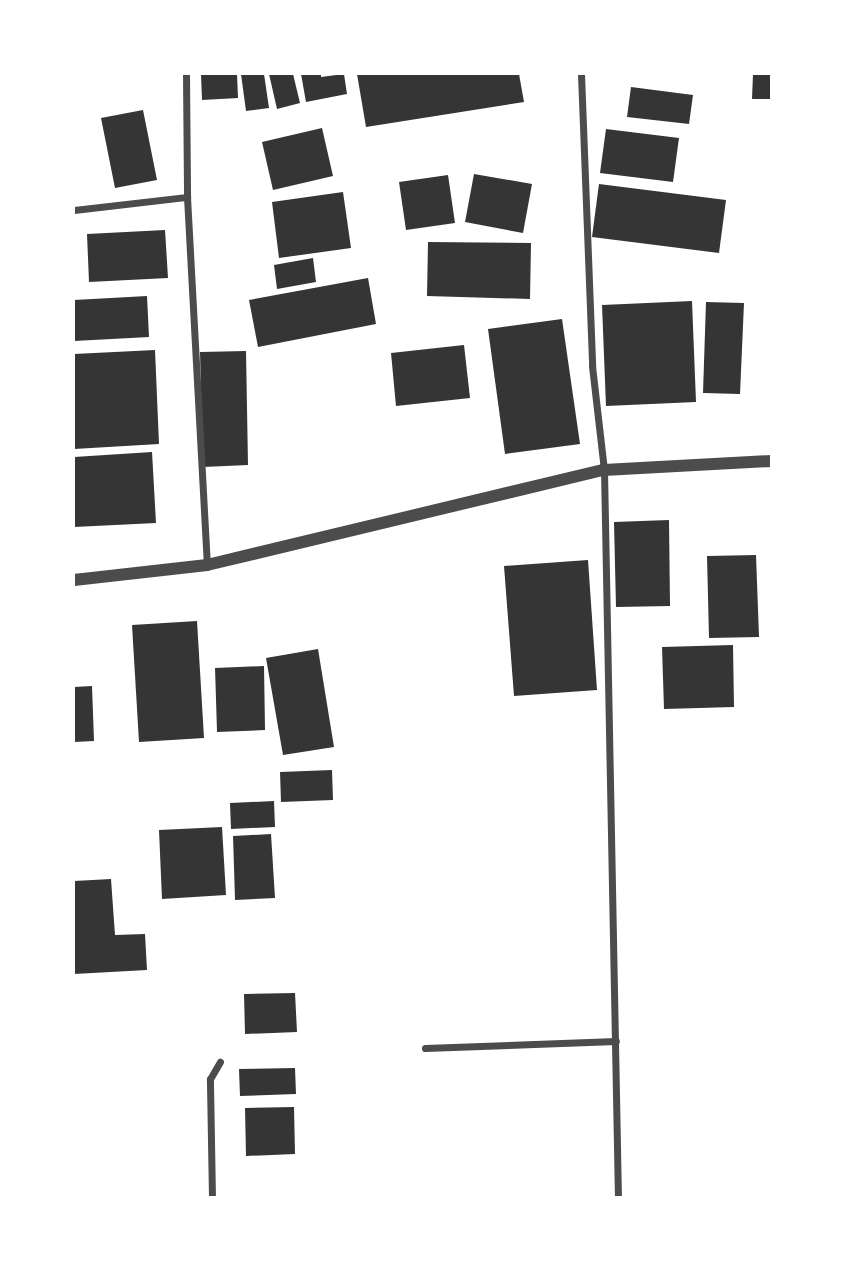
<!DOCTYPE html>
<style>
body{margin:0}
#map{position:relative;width:845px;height:1271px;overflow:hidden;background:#fff;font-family:"Roboto Serif",serif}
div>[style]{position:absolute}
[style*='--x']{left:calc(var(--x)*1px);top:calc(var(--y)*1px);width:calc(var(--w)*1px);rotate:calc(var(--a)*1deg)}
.building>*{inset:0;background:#353535}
.minor>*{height:7px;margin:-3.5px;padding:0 3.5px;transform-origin:3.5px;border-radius:3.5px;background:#4c4c4c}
.tertiary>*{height:12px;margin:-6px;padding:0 6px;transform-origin:6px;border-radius:6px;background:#4c4c4c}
span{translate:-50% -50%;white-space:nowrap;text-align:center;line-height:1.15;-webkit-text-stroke:6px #fff;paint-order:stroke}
.frame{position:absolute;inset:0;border:75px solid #fff;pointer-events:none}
</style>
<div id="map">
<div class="building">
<div style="clip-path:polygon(201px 74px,237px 74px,238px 98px,202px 100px)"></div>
<div style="clip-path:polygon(241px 74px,264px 74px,269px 108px,246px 111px)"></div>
<div style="clip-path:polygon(269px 74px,293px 74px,300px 103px,277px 109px)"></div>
<div style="clip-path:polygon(301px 74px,321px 74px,321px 77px,344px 74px,347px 94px,306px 102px)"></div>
<div style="clip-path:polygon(357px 74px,519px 74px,524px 102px,366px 127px)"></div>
<div style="clip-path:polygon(753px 74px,772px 74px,772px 99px,752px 99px)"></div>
<div style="clip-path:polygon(631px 87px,693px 95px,689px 124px,627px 117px)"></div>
<div style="clip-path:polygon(143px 110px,157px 180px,115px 188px,101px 118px)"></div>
<div style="clip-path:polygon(322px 128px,333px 176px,273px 190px,262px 142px)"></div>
<div style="clip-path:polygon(606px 129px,679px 138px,673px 182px,600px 173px)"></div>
<div style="clip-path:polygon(474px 174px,532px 184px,523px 233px,465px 222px)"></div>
<div style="clip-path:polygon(448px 175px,455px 223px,406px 230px,399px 182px)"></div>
<div style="clip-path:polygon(599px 184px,726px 200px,719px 253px,592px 237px)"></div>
<div style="clip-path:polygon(343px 192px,351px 248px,279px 258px,272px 202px)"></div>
<div style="clip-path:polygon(165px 230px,168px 278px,89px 282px,87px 234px)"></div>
<div style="clip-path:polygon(428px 242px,531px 243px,530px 299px,427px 296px)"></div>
<div style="clip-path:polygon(313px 258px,316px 282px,277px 289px,274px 265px)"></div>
<div style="clip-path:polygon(368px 278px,376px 324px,258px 347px,249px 300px)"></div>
<div style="clip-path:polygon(147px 296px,149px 337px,74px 341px,74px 300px)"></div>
<div style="clip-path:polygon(692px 301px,696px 402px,606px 406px,602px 305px)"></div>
<div style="clip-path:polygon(706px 302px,744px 303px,740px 394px,703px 393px)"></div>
<div style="clip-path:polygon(562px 319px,580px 444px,505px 454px,488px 329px)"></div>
<div style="clip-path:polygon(464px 345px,470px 398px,396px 406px,391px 353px)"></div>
<div style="clip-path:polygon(155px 350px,159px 444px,74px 449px,74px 354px)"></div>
<div style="clip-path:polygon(246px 351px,248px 465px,203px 467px,200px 352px)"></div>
<div style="clip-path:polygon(152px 452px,156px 523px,74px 527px,74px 457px)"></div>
<div style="clip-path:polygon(669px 520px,670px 606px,616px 607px,614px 522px)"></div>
<div style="clip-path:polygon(756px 555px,759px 637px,709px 638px,707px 556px)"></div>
<div style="clip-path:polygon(588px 560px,597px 690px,514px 696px,504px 566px)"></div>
<div style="clip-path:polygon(197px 621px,204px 738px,139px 742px,132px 625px)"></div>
<div style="clip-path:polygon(733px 645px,734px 707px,664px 709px,662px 647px)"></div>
<div style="clip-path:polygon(318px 649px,334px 747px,283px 755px,266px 658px)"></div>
<div style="clip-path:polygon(264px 666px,265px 730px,217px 732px,215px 668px)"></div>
<div style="clip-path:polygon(92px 686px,94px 741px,74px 742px,74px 687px)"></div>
<div style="clip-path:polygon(332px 770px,333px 800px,281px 802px,280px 772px)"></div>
<div style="clip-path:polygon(274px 801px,275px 827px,231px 829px,230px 803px)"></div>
<div style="clip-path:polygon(222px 827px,226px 895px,162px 899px,159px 830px)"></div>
<div style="clip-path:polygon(271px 834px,275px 898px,235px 900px,233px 836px)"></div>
<div style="clip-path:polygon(111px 879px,115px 935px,145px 934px,147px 970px,74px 974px,74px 881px)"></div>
<div style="clip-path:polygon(295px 993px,297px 1032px,245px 1034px,244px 994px)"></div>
<div style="clip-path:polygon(295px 1068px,296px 1094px,240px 1096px,239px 1069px)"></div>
<div style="clip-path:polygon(294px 1107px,295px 1154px,246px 1156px,245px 1108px)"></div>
</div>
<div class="minor">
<div style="--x:186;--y:74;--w:123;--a:89.5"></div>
<div style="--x:187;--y:197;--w:369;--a:86.9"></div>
<div style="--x:581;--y:74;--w:292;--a:87.8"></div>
<div style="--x:592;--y:366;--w:105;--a:83.4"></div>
<div style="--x:604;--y:470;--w:728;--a:88.9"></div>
<div style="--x:74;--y:210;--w:114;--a:-6.6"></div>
<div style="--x:425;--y:1048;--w:191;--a:-2.1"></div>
<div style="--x:212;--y:1198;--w:119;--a:-91"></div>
<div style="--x:210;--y:1079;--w:20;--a:-60"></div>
</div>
<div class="tertiary">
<div style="--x:74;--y:580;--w:134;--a:-6.4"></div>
<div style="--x:207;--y:565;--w:408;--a:-13.5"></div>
<div style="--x:604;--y:470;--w:168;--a:-3.1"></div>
</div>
<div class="frame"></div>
</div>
